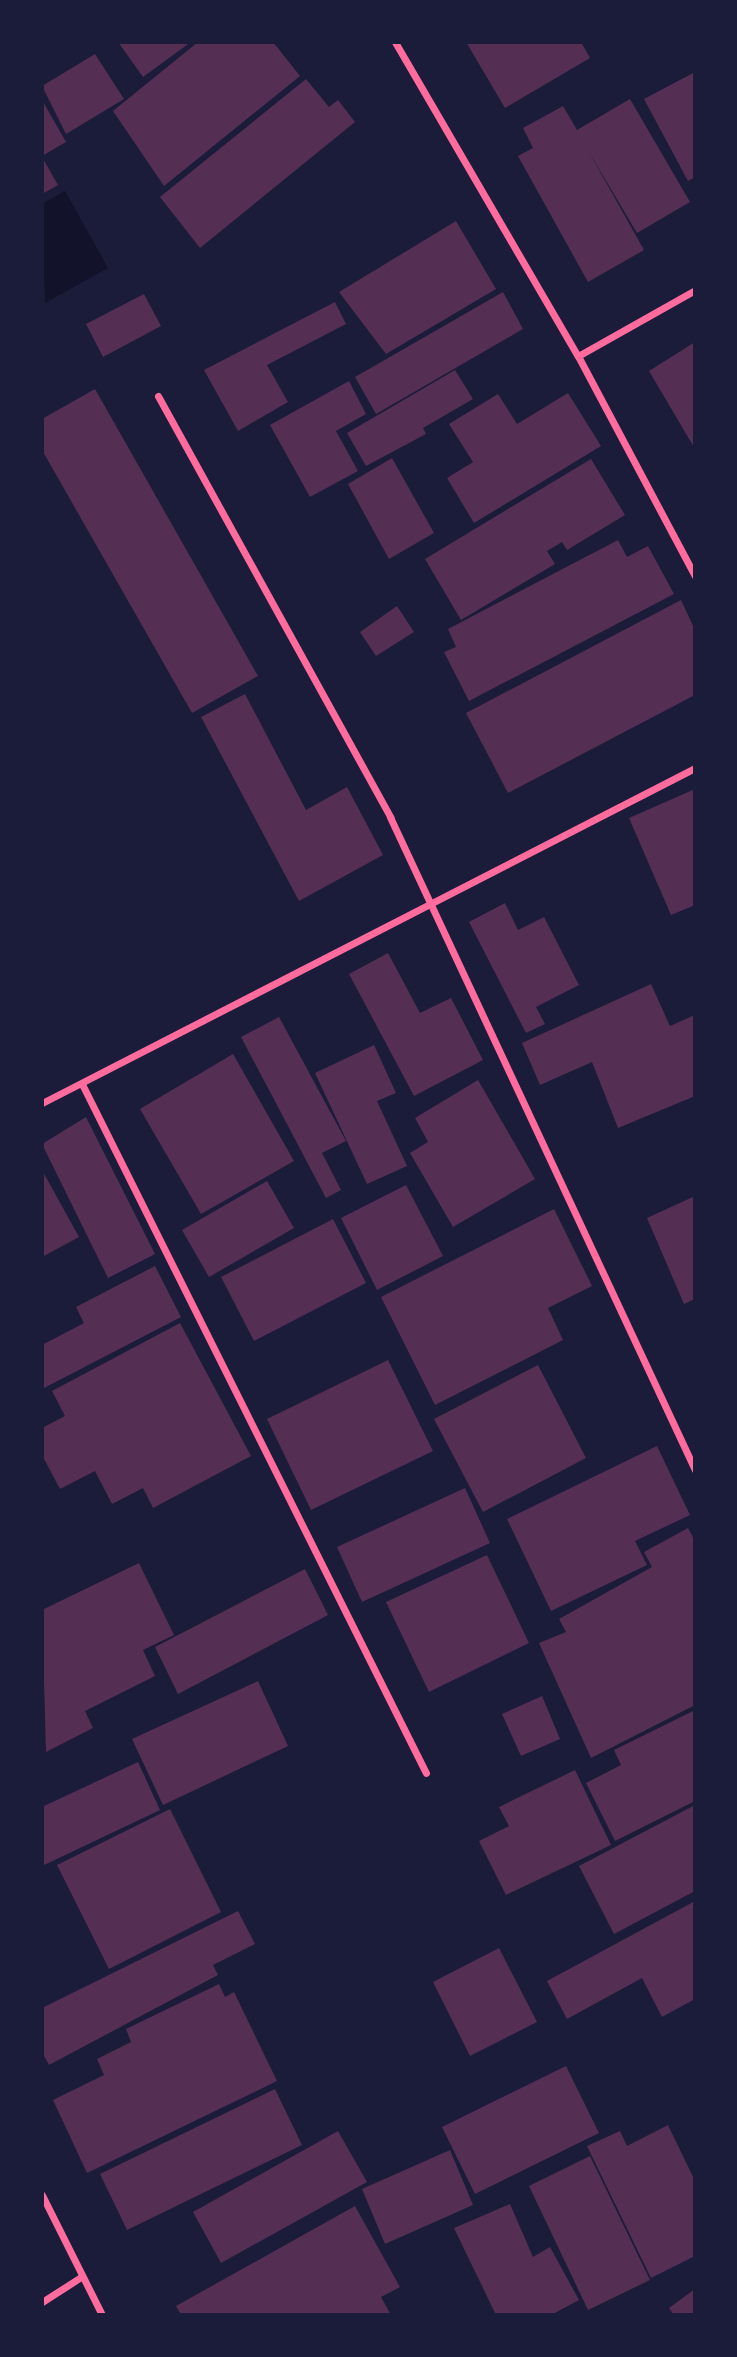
<!DOCTYPE html>
<style>
body{margin:0}
#map{position:relative;width:737px;height:2357px;overflow:hidden;background:#1b1b3a;font-family:Helvetica,sans-serif}
div>[style]{position:absolute}
[style*='--x']{left:calc(var(--x)*1px);top:calc(var(--y)*1px);width:calc(var(--w)*1px);rotate:calc(var(--a)*1deg)}
.water>*{inset:0;background:#12122b}
.building>*{inset:0;background:#542f53}
.minor>*{height:7px;margin:-3.5px;padding:0 3.5px;transform-origin:3.5px;border-radius:3.5px;background:#ff6b9d}
span{translate:-50% -50%;white-space:nowrap;text-align:center;line-height:1.15;-webkit-text-stroke:5px #1b1b3a;paint-order:stroke}
.frame{position:absolute;inset:0;border:44px solid #1b1b3a;pointer-events:none}
</style>
<div id="map">
<div class="water">
<div style="clip-path:polygon(65px 191px,108px 268px,45px 303px,42px 204px)"></div>
</div>
<div class="building">
<div style="clip-path:polygon(118px 42px,191px 42px,143px 77px)"></div>
<div style="clip-path:polygon(198px 42px,273px 42px,300px 76px,164px 186px,113px 111px)"></div>
<div style="clip-path:polygon(466px 42px,581px 42px,590px 58px,505px 108px)"></div>
<div style="clip-path:polygon(95px 54px,124px 99px,66px 134px,42px 86px)"></div>
<div style="clip-path:polygon(695px 72px,695px 177px,688px 181px,644px 99px)"></div>
<div style="clip-path:polygon(306px 79px,329px 107px,338px 100px,355px 122px,200px 248px,160px 197px)"></div>
<div style="clip-path:polygon(630px 99px,690px 202px,637px 233px,589px 152px,644px 250px,588px 282px,518px 156px,533px 148px,523px 128px,563px 106px,577px 130px)"></div>
<div style="clip-path:polygon(42px 100px,66px 142px,42px 156px)"></div>
<div style="clip-path:polygon(42px 157px,58px 185px,42px 194px)"></div>
<div style="clip-path:polygon(456px 221px,496px 289px,386px 354px,339px 292px)"></div>
<div style="clip-path:polygon(503px 292px,523px 329px,376px 414px,355px 377px)"></div>
<div style="clip-path:polygon(144px 294px,161px 326px,103px 357px,86px 324px)"></div>
<div style="clip-path:polygon(335px 302px,346px 324px,267px 365px,288px 402px,238px 431px,204px 370px)"></div>
<div style="clip-path:polygon(695px 342px,695px 449px,649px 371px)"></div>
<div style="clip-path:polygon(455px 370px,473px 399px,423px 428px,426px 434px,366px 466px,347px 433px)"></div>
<div style="clip-path:polygon(349px 381px,366px 414px,336px 431px,358px 471px,310px 497px,270px 425px)"></div>
<div style="clip-path:polygon(95px 389px,258px 676px,192px 713px,42px 450px,42px 419px)"></div>
<div style="clip-path:polygon(568px 393px,601px 446px,474px 523px,447px 478px,473px 462px,449px 424px,498px 394px,517px 424px)"></div>
<div style="clip-path:polygon(392px 458px,434px 533px,389px 559px,348px 484px)"></div>
<div style="clip-path:polygon(591px 459px,625px 515px,567px 550px,562px 542px,547px 551px,555px 564px,461px 620px,425px 559px)"></div>
<div style="clip-path:polygon(618px 540px,627px 557px,648px 546px,674px 594px,469px 701px,444px 652px,456px 647px,448px 629px)"></div>
<div style="clip-path:polygon(681px 600px,695px 630px,695px 695px,508px 793px,466px 713px)"></div>
<div style="clip-path:polygon(397px 606px,414px 632px,376px 656px,360px 632px)"></div>
<div style="clip-path:polygon(245px 694px,306px 810px,347px 787px,383px 855px,299px 901px,201px 717px)"></div>
<div style="clip-path:polygon(695px 789px,695px 905px,671px 915px,629px 818px)"></div>
<div style="clip-path:polygon(505px 903px,518px 930px,544px 917px,579px 985px,536px 1007px,545px 1024px,526px 1033px,469px 922px)"></div>
<div style="clip-path:polygon(388px 953px,420px 1013px,451px 998px,483px 1060px,414px 1096px,349px 974px)"></div>
<div style="clip-path:polygon(651px 984px,670px 1026px,695px 1015px,695px 1096px,618px 1128px,592px 1062px,540px 1085px,522px 1043px)"></div>
<div style="clip-path:polygon(279px 1017px,346px 1141px,322px 1153px,341px 1190px,326px 1198px,241px 1037px)"></div>
<div style="clip-path:polygon(374px 1045px,396px 1093px,377px 1101px,407px 1166px,367px 1184px,315px 1073px)"></div>
<div style="clip-path:polygon(233px 1054px,294px 1161px,201px 1214px,140px 1109px)"></div>
<div style="clip-path:polygon(478px 1080px,535px 1179px,453px 1227px,410px 1153px,428px 1142px,415px 1118px)"></div>
<div style="clip-path:polygon(86px 1117px,155px 1254px,108px 1278px,42px 1144px)"></div>
<div style="clip-path:polygon(42px 1170px,79px 1237px,42px 1257px)"></div>
<div style="clip-path:polygon(267px 1181px,294px 1228px,209px 1277px,182px 1230px)"></div>
<div style="clip-path:polygon(406px 1185px,443px 1256px,377px 1290px,341px 1218px)"></div>
<div style="clip-path:polygon(695px 1196px,695px 1299px,684px 1304px,647px 1218px)"></div>
<div style="clip-path:polygon(554px 1209px,592px 1286px,548px 1308px,563px 1340px,435px 1405px,381px 1297px)"></div>
<div style="clip-path:polygon(333px 1219px,366px 1283px,254px 1341px,221px 1277px)"></div>
<div style="clip-path:polygon(155px 1266px,181px 1317px,42px 1389px,42px 1345px,84px 1323px,76px 1307px)"></div>
<div style="clip-path:polygon(180px 1323px,251px 1456px,153px 1508px,143px 1488px,112px 1504px,95px 1471px,60px 1489px,42px 1455px,42px 1428px,65px 1416px,52px 1391px)"></div>
<div style="clip-path:polygon(388px 1360px,433px 1451px,311px 1510px,267px 1419px)"></div>
<div style="clip-path:polygon(538px 1365px,586px 1458px,483px 1512px,434px 1419px)"></div>
<div style="clip-path:polygon(657px 1446px,690px 1515px,635px 1541px,647px 1565px,551px 1611px,507px 1519px)"></div>
<div style="clip-path:polygon(465px 1488px,490px 1543px,362px 1602px,337px 1547px)"></div>
<div style="clip-path:polygon(688px 1528px,695px 1541px,695px 1705px,591px 1758px,539px 1643px,566px 1632px,559px 1619px,652px 1567px,644px 1552px)"></div>
<div style="clip-path:polygon(487px 1555px,529px 1643px,429px 1692px,386px 1602px)"></div>
<div style="clip-path:polygon(139px 1563px,174px 1635px,143px 1650px,155px 1676px,85px 1711px,93px 1728px,46px 1752px,42px 1610px)"></div>
<div style="clip-path:polygon(305px 1569px,328px 1615px,178px 1694px,155px 1647px)"></div>
<div style="clip-path:polygon(258px 1681px,288px 1746px,163px 1805px,132px 1739px)"></div>
<div style="clip-path:polygon(542px 1696px,560px 1739px,521px 1756px,502px 1714px)"></div>
<div style="clip-path:polygon(695px 1710px,695px 1801px,615px 1841px,586px 1783px,621px 1765px,614px 1750px)"></div>
<div style="clip-path:polygon(138px 1762px,160px 1810px,42px 1866px,42px 1807px)"></div>
<div style="clip-path:polygon(575px 1770px,611px 1845px,506px 1895px,479px 1841px,509px 1826px,499px 1807px)"></div>
<div style="clip-path:polygon(695px 1805px,695px 1891px,614px 1934px,579px 1866px)"></div>
<div style="clip-path:polygon(170px 1809px,221px 1912px,109px 1969px,57px 1865px)"></div>
<div style="clip-path:polygon(695px 1901px,695px 1999px,662px 2017px,642px 1978px,567px 2019px,547px 1981px)"></div>
<div style="clip-path:polygon(238px 1911px,255px 1944px,213px 1965px,218px 1975px,49px 2065px,42px 2052px,42px 2008px)"></div>
<div style="clip-path:polygon(499px 1948px,537px 2022px,470px 2056px,433px 1982px)"></div>
<div style="clip-path:polygon(219px 1984px,225px 1997px,234px 1992px,277px 2081px,87px 2173px,53px 2100px,104px 2075px,97px 2059px,131px 2042px,126px 2029px)"></div>
<div style="clip-path:polygon(566px 2066px,599px 2133px,475px 2194px,442px 2127px)"></div>
<div style="clip-path:polygon(275px 2089px,302px 2145px,127px 2230px,100px 2174px)"></div>
<div style="clip-path:polygon(668px 2125px,695px 2181px,695px 2256px,651px 2278px,587px 2146px,620px 2131px,627px 2146px)"></div>
<div style="clip-path:polygon(338px 2131px,367px 2182px,221px 2263px,193px 2212px)"></div>
<div style="clip-path:polygon(450px 2150px,473px 2205px,385px 2244px,362px 2189px)"></div>
<div style="clip-path:polygon(590px 2156px,650px 2280px,588px 2310px,529px 2186px)"></div>
<div style="clip-path:polygon(510px 2204px,533px 2257px,550px 2247px,579px 2300px,551px 2315px,496px 2315px,454px 2228px)"></div>
<div style="clip-path:polygon(355px 2206px,400px 2287px,381px 2297px,391px 2315px,181px 2315px,176px 2306px)"></div>
<div style="clip-path:polygon(695px 2289px,695px 2315px,674px 2315px,669px 2308px)"></div>
</div>
<div class="minor">
<div style="--x:395;--y:42;--w:363;--a:59.8"></div>
<div style="--x:578;--y:356;--w:249;--a:62"></div>
<div style="--x:578;--y:356;--w:134;--a:-29.4"></div>
<div style="--x:158;--y:396;--w:481;--a:61.1"></div>
<div style="--x:390;--y:817;--w:721;--a:64.96"></div>
<div style="--x:82;--y:1084;--w:770;--a:63.47"></div>
<div style="--x:42;--y:1103;--w:734;--a:-27.16"></div>
<div style="--x:42;--y:2195;--w:134;--a:63.4"></div>
<div style="--x:42;--y:2302;--w:46;--a:-32.7"></div>
</div>
<div class="frame"></div>
</div>
